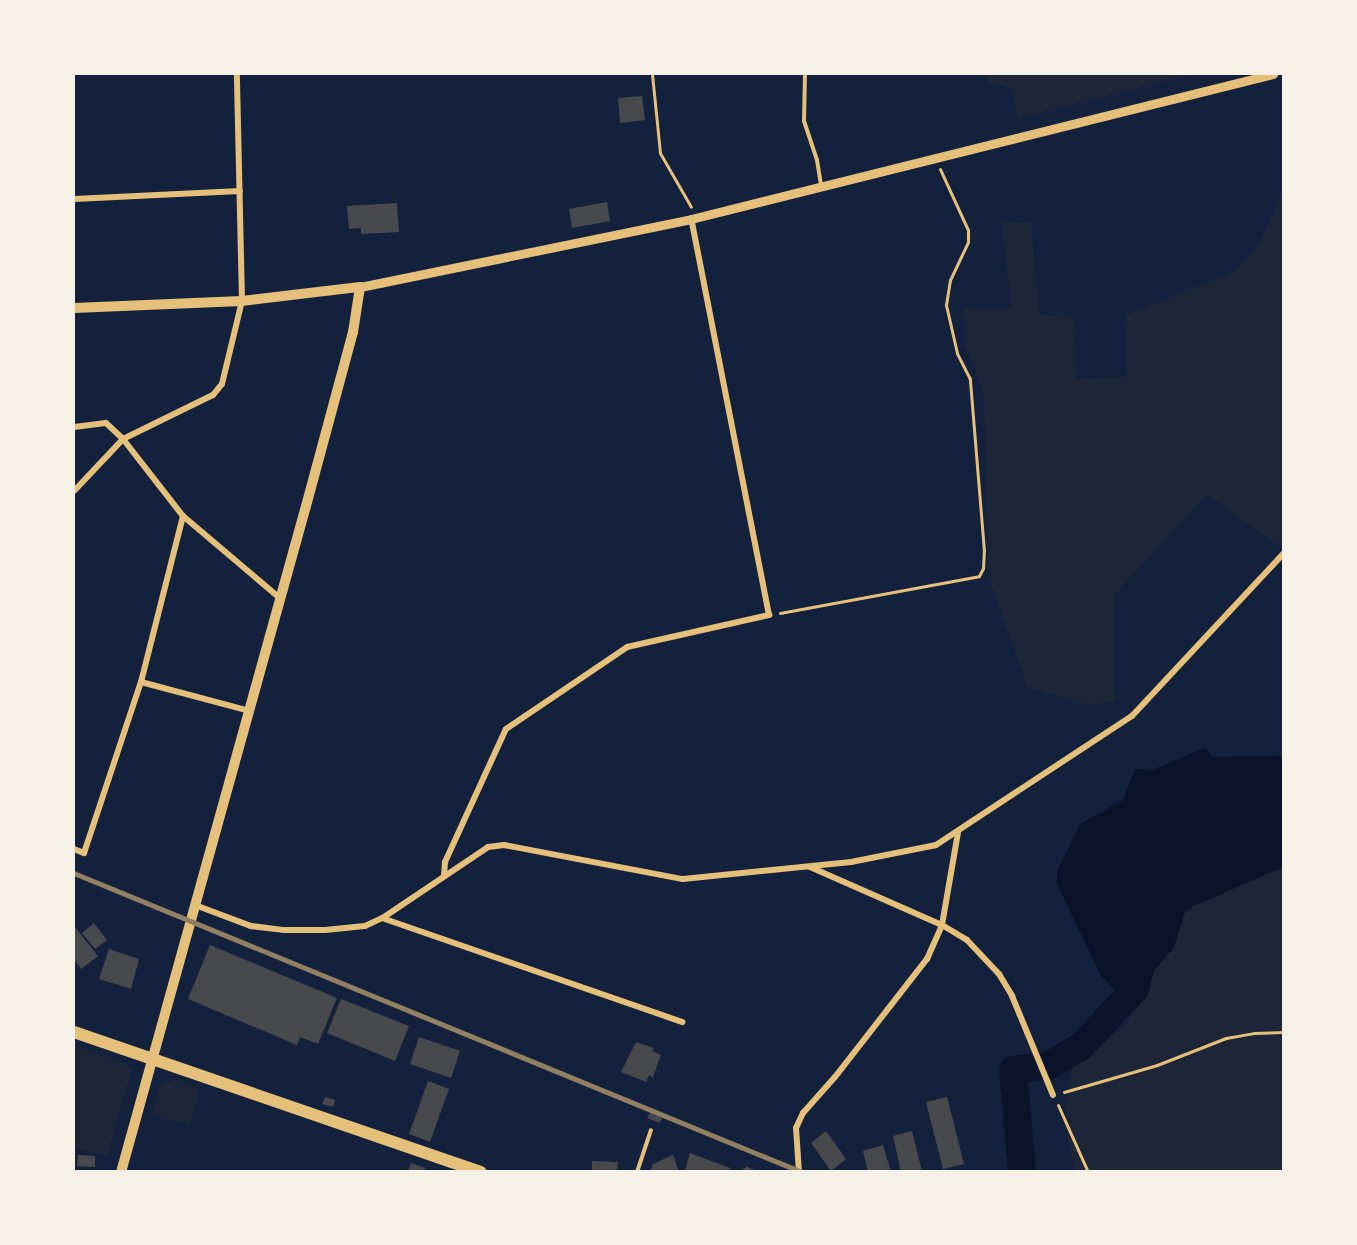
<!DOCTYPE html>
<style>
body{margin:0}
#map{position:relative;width:1357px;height:1245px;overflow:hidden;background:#14213d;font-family:"PT Sans",sans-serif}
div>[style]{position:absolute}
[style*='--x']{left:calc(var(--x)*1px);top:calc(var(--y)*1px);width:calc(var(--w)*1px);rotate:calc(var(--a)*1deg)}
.green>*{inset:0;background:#1d2539}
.water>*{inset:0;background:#0b132b}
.river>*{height:28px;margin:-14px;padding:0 14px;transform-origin:14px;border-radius:14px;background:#0b132b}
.building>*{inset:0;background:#48494c}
.path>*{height:3px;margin:-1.5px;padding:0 1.5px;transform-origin:1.5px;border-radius:1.5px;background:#e5c07b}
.service>*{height:4px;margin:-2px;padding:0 2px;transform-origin:2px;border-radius:2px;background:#e5c07b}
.minor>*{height:6px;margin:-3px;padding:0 3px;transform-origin:3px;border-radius:3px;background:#e5c07b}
.tertiary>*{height:9px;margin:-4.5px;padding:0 4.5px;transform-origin:4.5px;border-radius:4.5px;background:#e5c07b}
.secondary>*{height:10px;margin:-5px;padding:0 5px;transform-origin:5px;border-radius:5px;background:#e5c07b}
.primary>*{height:12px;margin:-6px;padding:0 6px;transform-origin:6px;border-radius:6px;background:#e5c07b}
.rail>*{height:4.5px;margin:-2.25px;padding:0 2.25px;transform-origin:2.25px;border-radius:2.25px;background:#918062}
span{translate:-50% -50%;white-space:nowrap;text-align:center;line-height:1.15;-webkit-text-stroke:4.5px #f6f1e7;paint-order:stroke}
.frame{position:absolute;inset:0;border:75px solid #f6f1e7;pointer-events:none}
</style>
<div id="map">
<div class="green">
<div style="clip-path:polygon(988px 74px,1003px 75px,1193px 74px,1018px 118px,1011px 88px,990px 84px)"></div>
<div style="clip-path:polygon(1283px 189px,1283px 539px,1277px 545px,1207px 494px,1114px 595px,1114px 702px,1088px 704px,1028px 688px,989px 579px,984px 393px,966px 347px,963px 308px,1012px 308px,1001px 221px,1031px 222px,1039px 314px,1074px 317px,1077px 379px,1127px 377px,1125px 315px,1232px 274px,1259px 245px)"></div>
<div style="clip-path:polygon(1283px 867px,1283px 1171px,1078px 1171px,1073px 1166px,1066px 1127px,1068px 1089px,1073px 1066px,1126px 1025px,1150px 975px,1174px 947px,1185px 912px,1194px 906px)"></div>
<div style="clip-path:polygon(74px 1046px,125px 1063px,132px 1069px,107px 1156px,74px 1148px)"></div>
<div style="clip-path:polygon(175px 1079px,200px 1089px,190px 1125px,152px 1114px,160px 1085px)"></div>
</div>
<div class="water">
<div style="clip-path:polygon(1205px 748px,1213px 757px,1283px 756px,1283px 867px,1194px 906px,1185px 912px,1174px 947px,1150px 975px,1135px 1005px,1123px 990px,1119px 993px,1101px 976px,1057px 884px,1057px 871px,1080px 824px,1123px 800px,1135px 769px,1152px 770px)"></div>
</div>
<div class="river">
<div style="--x:1048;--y:1066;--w:39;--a:-31"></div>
<div style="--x:1081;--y:1046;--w:79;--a:-46.5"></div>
<div style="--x:1135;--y:989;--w:29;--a:-76"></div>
<div style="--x:1022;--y:1172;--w:102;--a:-95"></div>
<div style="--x:1013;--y:1070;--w:25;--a:-7"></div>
</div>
<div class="building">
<div style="clip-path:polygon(642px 96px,645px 120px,620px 123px,618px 98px)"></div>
<div style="clip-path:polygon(607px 202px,610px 221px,572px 228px,569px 209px)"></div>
<div style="clip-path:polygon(397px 203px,399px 232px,361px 234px,361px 228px,349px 229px,347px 206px)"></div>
<div style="clip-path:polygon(94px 923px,107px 940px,95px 949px,82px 933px)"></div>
<div style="clip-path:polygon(74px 926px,98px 956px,81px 969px,74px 960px)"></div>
<div style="clip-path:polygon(210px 945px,337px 998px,318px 1044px,300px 1037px,297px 1045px,188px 999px)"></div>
<div style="clip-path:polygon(109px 949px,139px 959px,131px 989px,99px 979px)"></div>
<div style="clip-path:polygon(341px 999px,409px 1026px,395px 1061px,327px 1033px)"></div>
<div style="clip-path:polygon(419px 1037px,460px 1051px,451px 1078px,410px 1064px)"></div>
<div style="clip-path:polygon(636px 1042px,654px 1048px,652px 1051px,661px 1055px,653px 1077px,649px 1075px,646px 1082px,621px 1072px)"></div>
<div style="clip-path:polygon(428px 1081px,449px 1089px,430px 1142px,409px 1134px)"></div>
<div style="clip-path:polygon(325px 1097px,335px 1100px,333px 1107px,322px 1104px)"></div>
<div style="clip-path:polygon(947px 1097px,964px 1164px,943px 1169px,926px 1102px)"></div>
<div style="clip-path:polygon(650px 1113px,662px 1118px,660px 1123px,647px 1118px)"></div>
<div style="clip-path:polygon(826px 1131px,846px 1159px,831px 1171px,811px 1143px)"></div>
<div style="clip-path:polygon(912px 1131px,922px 1171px,901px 1172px,893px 1136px)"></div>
<div style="clip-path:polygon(883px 1145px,891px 1172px,868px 1172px,863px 1151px)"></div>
<div style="clip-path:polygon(690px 1153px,730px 1168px,731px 1172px,685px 1170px)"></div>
<div style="clip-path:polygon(78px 1155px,95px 1156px,95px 1167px,77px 1166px)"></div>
<div style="clip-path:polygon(673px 1155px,679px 1172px,650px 1172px,653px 1164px)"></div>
<div style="clip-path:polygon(592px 1161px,618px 1162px,617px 1172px,592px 1172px)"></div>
<div style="clip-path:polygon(411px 1163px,425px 1168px,424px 1172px,408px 1172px)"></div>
<div style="clip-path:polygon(748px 1166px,749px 1168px,763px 1172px,738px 1172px)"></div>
</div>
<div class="path">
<div style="--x:652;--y:74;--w:79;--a:84.2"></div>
<div style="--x:660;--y:153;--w:62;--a:60.1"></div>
<div style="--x:780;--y:613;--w:202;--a:-10.5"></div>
<div style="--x:979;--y:576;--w:9;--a:-63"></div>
<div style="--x:983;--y:568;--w:17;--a:-87"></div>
<div style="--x:984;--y:551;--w:173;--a:-94.7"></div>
<div style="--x:970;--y:379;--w:29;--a:-117"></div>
<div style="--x:957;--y:353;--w:49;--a:-102.9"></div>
<div style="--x:946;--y:305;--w:25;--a:-81"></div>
<div style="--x:950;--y:280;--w:42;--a:-64.7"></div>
<div style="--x:968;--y:242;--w:12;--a:-90"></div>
<div style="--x:968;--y:230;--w:67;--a:-114.7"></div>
<div style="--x:1064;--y:1092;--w:97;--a:-16.2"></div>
<div style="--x:1157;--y:1065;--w:74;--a:-21.4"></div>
<div style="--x:1226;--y:1038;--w:28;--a:-10"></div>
<div style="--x:1254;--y:1033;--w:30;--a:-2"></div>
<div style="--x:1058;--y:1105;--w:73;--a:65.9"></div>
</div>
<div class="service">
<div style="--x:805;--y:74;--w:47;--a:91.2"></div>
<div style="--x:804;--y:121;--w:41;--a:71.6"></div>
<div style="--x:817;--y:160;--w:26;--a:81"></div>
<div style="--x:637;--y:1172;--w:44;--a:-71.6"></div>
</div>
<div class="minor">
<div style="--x:74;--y:199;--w:166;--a:-2.8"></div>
<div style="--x:74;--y:427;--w:32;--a:-7"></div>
<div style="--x:106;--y:423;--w:23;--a:43"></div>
<div style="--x:123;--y:439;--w:98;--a:52.1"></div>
<div style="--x:183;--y:516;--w:128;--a:40.3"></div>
<div style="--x:74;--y:491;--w:71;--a:-46.7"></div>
<div style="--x:123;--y:439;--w:100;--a:-26.1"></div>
<div style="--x:213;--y:395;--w:14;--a:-51"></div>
<div style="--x:222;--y:384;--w:85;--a:-76.5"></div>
<div style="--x:242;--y:301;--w:227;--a:-91.3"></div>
<div style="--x:141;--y:682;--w:113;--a:14.9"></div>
<div style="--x:74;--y:849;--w:11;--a:22"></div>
<div style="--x:84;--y:853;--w:180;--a:-71.6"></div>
<div style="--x:141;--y:682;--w:171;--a:-75.8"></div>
<div style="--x:810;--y:867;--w:144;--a:23.7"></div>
<div style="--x:942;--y:925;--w:29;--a:31"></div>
<div style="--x:967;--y:940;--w:47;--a:46.7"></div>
<div style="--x:999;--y:974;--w:26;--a:59"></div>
<div style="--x:1012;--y:996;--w:107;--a:67.5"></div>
<div style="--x:444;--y:876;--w:14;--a:-86"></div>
<div style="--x:445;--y:862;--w:146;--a:-65.4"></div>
<div style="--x:506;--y:729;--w:146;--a:-34.1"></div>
<div style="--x:627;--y:647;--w:146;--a:-12.7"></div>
<div style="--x:769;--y:615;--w:404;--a:-101.1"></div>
<div style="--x:195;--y:905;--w:60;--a:20.6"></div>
<div style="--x:251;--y:926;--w:34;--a:7"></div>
<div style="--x:285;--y:930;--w:40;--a:0"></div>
<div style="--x:325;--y:930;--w:40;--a:-5.7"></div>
<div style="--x:365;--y:926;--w:21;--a:-25"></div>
<div style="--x:384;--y:917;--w:125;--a:-33.9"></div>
<div style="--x:488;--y:847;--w:16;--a:-7"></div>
<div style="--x:504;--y:845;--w:182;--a:10.8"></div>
<div style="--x:683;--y:879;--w:169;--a:-5.8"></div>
<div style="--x:851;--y:862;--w:87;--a:-11.3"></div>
<div style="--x:936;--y:845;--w:235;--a:-33.4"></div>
<div style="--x:1132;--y:716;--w:223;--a:-47"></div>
<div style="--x:382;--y:918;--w:318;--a:19.1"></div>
<div style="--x:799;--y:1172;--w:44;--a:-93.9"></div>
<div style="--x:796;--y:1128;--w:17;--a:-65"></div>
<div style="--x:803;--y:1113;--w:48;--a:-48.4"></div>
<div style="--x:835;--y:1077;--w:150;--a:-52.1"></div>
<div style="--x:927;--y:959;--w:37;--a:-66"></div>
<div style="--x:942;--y:925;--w:94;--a:-80.2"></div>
</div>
<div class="tertiary">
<div style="--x:360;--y:287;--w:338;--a:-11.6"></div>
<div style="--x:691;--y:219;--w:600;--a:-13.99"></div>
</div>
<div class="secondary">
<div style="--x:74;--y:308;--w:168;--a:-2.4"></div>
<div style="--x:242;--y:301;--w:119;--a:-6.8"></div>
<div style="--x:360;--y:287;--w:46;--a:98.8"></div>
<div style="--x:353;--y:332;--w:180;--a:105.1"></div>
<div style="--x:306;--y:506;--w:691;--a:105.52"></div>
</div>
<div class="primary">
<div style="--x:74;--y:1032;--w:430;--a:19"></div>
</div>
<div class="rail">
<div style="--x:74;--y:873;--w:787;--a:22.33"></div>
</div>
<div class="frame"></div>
</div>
